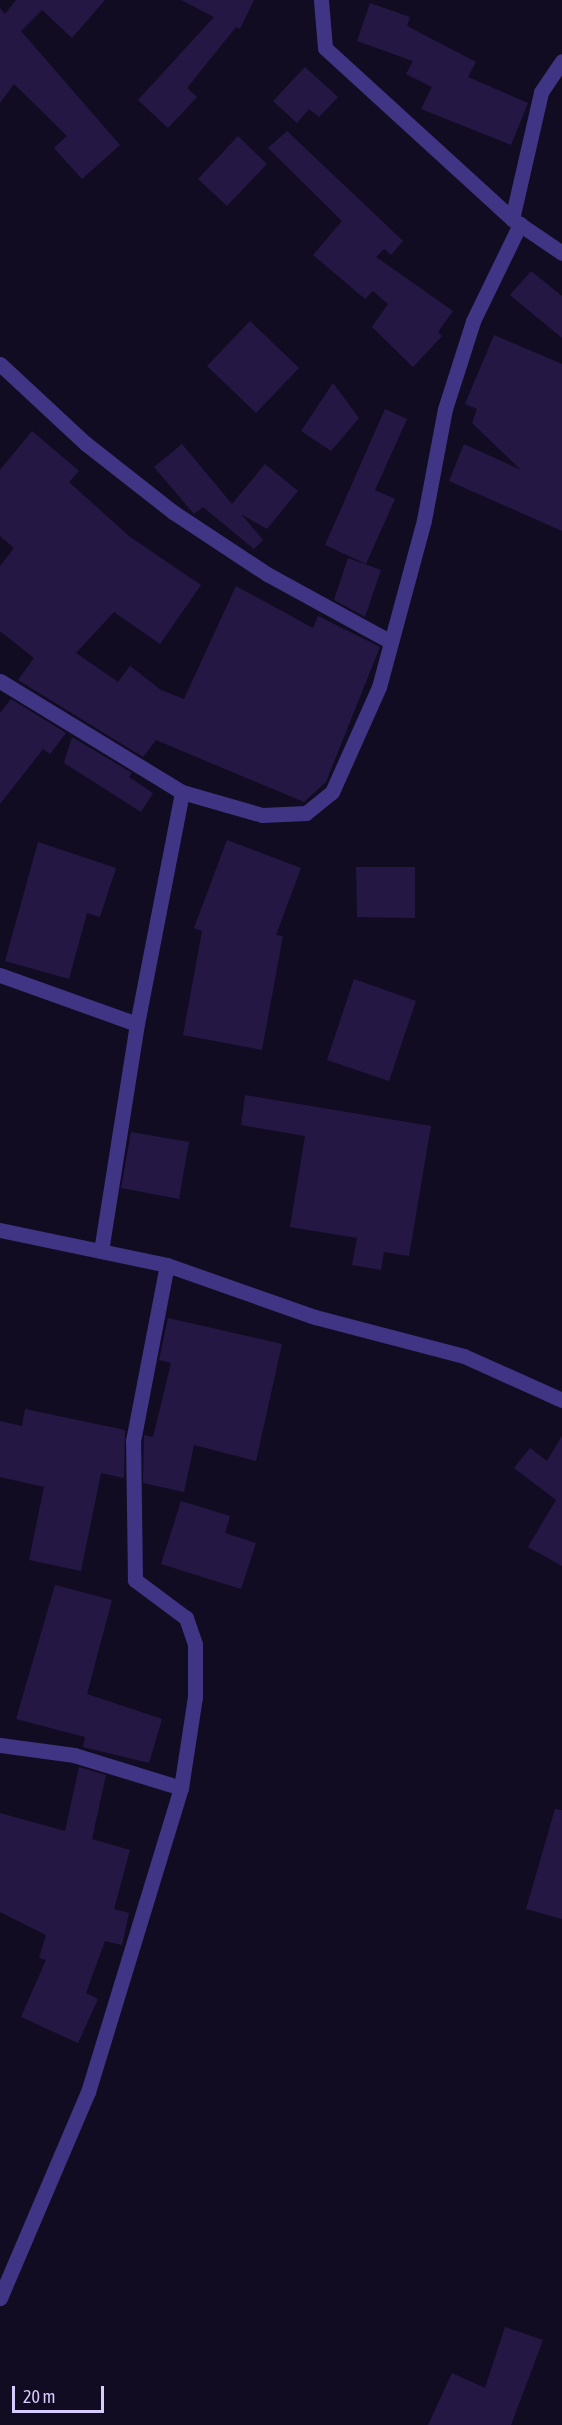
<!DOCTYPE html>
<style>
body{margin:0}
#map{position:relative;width:562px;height:2425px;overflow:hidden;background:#120c22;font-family:"Asap Condensed",sans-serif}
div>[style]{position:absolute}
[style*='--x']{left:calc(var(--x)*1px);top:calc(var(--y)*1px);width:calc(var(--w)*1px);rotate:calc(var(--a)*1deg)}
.building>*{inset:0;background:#251744}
.minor>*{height:15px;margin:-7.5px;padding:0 7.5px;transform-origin:7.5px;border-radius:7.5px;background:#403484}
span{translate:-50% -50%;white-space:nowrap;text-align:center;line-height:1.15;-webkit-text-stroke:4.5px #120c22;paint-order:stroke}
.scale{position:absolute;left:12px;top:2386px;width:92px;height:27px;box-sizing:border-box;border:3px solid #d8ccff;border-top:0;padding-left:8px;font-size:18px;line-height:21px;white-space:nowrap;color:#d8ccff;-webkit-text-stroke:4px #120c22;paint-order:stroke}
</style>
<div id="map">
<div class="building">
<div style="clip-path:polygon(16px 0,105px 0,72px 38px,42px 10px,21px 31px,120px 145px,82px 179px,54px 148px,67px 136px,14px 84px,0 103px,0 8px,5px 14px)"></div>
<div style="clip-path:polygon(181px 0,254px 0,240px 29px,236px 27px,187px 88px,197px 97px,168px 128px,138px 100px,214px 17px)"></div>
<div style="clip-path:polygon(370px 3px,410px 17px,407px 26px,476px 62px,468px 77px,528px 103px,511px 145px,421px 109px,432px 87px,406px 74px,413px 61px,357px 41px)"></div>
<div style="clip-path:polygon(305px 67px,338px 97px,319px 117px,309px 109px,297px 123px,273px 101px)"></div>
<div style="clip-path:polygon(287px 131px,403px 241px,391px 255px,384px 249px,376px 257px,453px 311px,438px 332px,442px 336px,413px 367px,372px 327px,388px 304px,373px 291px,365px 299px,313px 255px,342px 221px,268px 148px)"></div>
<div style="clip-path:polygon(238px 136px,267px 164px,227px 206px,198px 179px)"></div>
<div style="clip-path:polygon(531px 271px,562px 296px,562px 338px,510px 295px)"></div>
<div style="clip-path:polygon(250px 321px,299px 368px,256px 413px,207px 366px)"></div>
<div style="clip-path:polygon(494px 335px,562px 364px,562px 531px,449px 481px,464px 444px,521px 470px,472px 423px,477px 409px,465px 404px)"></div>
<div style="clip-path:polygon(333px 383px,359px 418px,331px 451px,301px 431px)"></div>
<div style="clip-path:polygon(385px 409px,407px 419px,375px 490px,395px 499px,366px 564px,325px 545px)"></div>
<div style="clip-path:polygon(32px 431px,79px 471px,69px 482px,130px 537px,201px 585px,160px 644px,114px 612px,76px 653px,118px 682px,130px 666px,161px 690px,184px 699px,236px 586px,313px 628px,318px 616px,380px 647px,326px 782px,304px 802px,156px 740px,143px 757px,18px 680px,34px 658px,0 631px,0 566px,14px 548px,0 536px,0 470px)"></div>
<div style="clip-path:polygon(182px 444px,232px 504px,265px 464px,298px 491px,267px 529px,241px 514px,263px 540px,254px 549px,203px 507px,194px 514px,154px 467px)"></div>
<div style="clip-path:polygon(348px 558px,381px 570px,365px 617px,334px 600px)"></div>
<div style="clip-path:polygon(11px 699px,66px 733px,50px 754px,43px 749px,0 804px,0 713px)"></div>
<div style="clip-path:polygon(72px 737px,132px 773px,129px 777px,153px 793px,141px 812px,64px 763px)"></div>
<div style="clip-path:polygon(227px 840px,301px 868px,276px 935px,283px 936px,262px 1050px,183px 1035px,202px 931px,194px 928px)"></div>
<div style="clip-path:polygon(38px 842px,116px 868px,100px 917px,87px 913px,69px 979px,5px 961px)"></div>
<div style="clip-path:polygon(356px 867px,415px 867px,415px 918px,357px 917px)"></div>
<div style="clip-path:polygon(354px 979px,416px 1001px,389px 1081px,327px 1060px)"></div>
<div style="clip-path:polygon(245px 1095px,431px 1126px,409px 1256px,384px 1252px,381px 1270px,352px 1265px,357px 1238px,290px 1227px,305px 1136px,241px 1125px)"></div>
<div style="clip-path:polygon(131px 1132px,189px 1142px,179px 1199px,121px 1188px)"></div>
<div style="clip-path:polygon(168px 1318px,282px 1344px,256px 1461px,194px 1445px,184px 1492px,143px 1483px,144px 1435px,153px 1437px,171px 1363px,159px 1360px)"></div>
<div style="clip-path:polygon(25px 1409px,125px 1430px,124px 1478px,101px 1473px,81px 1571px,29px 1560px,44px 1487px,0 1477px,0 1421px,22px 1426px)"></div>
<div style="clip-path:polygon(562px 1436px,562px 1566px,528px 1547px,556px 1500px,514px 1468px,530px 1448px,547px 1461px)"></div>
<div style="clip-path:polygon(181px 1501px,230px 1516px,225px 1533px,256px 1543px,241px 1589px,161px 1564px)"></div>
<div style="clip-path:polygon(55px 1585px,112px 1600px,87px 1694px,162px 1719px,149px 1763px,83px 1747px,85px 1737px,16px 1719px)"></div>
<div style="clip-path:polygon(79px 1767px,106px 1775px,92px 1839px,130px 1850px,114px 1909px,129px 1913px,122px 1945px,105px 1941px,86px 1993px,98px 1999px,78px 2043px,21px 2017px,46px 1960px,39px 1958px,46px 1935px,0 1912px,0 1813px,65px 1831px)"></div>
<div style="clip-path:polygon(555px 1809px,562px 1810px,562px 1919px,526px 1909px)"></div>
<div style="clip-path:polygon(505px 2327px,543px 2340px,511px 2425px,428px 2425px,452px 2373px,485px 2388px)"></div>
</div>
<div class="minor">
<div style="--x:321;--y:0;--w:48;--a:85.2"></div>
<div style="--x:325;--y:48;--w:253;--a:42.4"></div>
<div style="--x:512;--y:219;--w:60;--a:34.2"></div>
<div style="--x:512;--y:219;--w:130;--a:-77.1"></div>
<div style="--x:541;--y:92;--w:37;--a:-56"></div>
<div style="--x:0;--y:364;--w:116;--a:42.9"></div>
<div style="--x:85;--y:443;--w:112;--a:38.1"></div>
<div style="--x:173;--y:512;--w:113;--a:33.4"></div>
<div style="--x:267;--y:574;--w:141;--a:28.7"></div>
<div style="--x:0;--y:681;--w:213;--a:31.4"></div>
<div style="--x:182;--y:792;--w:83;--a:16"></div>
<div style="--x:262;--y:815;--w:44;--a:-2.6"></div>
<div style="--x:306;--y:813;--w:33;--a:-39"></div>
<div style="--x:332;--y:792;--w:115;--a:-65.9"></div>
<div style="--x:379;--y:687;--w:173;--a:-74.9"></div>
<div style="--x:424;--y:520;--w:113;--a:-79.3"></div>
<div style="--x:445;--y:409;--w:92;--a:-72.3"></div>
<div style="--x:473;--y:321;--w:108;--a:-64.1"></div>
<div style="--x:0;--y:975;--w:145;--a:19.7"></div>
<div style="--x:0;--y:1230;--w:171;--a:11.8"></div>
<div style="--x:167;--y:1265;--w:157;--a:19.4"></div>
<div style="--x:315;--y:1317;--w:154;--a:14.7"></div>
<div style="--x:464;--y:1356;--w:107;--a:24.2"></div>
<div style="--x:101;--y:1251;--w:230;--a:-81"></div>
<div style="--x:137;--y:1024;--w:236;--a:-79"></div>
<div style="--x:0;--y:1745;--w:75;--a:7.7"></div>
<div style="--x:74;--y:1755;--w:112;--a:17.1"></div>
<div style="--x:0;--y:2298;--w:224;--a:-66.9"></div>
<div style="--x:88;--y:2092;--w:318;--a:-73"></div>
<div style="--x:181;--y:1788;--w:92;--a:-81.3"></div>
<div style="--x:195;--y:1697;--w:53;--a:-90"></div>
<div style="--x:195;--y:1644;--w:28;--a:-109"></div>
<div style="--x:186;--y:1618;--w:64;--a:-143.3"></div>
<div style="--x:135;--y:1580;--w:139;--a:-90.8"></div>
<div style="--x:133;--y:1441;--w:179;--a:-79.1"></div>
</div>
<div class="scale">20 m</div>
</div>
